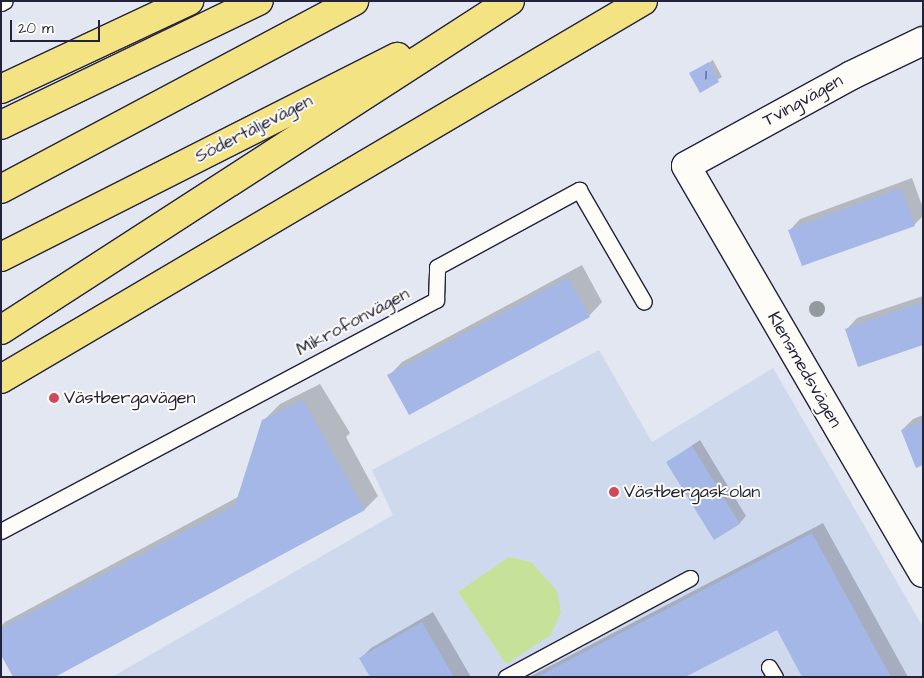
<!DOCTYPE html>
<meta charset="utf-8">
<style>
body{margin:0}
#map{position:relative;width:924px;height:678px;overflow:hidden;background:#e2e7f2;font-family:"Architects Daughter",sans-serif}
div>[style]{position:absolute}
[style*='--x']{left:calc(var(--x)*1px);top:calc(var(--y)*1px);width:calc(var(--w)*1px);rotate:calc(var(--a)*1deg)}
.built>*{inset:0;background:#cfd9ee}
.green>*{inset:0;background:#c6e198}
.shadow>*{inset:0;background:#0003}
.building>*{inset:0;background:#a4b7e6}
.roads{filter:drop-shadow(1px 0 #22223b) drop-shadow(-1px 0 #22223b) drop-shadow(0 1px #22223b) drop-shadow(0 -1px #22223b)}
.service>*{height:15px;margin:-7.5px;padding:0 7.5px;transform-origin:7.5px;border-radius:7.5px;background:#fdfcf7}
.minor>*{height:28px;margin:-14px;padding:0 14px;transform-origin:14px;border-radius:14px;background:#fdfcf7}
.motorway>*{height:28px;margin:-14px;padding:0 14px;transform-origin:14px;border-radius:14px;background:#f4e382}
.trees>*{width:16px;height:16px;margin:-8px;border-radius:50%;background:#939a9d}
.dots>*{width:14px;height:14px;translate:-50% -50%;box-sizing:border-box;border:2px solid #fdfcf7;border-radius:50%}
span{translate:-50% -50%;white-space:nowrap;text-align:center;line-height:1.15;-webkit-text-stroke:4px #fdfcf7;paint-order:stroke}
.number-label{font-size:15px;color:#424766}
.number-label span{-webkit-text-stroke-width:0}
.street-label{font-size:18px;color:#22223b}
.poi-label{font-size:18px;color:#22223b}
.left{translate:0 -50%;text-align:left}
.frame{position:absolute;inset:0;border:2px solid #22223b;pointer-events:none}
.scale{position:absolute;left:10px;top:20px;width:90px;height:22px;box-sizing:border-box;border:2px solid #22223b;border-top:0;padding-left:6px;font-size:15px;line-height:18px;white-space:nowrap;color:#22223b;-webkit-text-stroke:4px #fdfcf7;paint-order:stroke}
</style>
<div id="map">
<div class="built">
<div style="clip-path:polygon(599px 350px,652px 442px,773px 368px,923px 627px,923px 677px,112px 677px,393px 515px,372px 470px)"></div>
</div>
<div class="green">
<div style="clip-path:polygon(509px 557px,531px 562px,557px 591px,561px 612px,551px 635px,506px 664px,458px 592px)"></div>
</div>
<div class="shadow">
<div style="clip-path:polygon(713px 60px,722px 77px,700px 91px,691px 74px)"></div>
<div style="clip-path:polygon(912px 178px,923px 208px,923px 216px,914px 225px,790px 230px,800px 219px)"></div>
<div style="clip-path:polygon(582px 265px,602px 302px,589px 316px,389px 376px,402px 362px)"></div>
<div style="clip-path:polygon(923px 296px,923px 344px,847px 329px,857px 318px)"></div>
<div style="clip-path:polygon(320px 384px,350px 433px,346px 437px,378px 496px,365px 509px,52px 677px,1px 653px,1px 626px,5px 622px,238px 497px,263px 421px,280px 404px)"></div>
<div style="clip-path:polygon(923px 415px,923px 464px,902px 430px,913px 419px)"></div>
<div style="clip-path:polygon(700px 440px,746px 516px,739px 524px,668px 462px)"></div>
<div style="clip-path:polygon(823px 523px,908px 677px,804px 677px,778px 629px,682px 677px,529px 677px)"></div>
<div style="clip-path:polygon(433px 612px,471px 677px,371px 677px,360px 659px,371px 648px)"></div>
</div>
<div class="building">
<div style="clip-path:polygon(709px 62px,719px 82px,700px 93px,689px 73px)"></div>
<div style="clip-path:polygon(901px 188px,915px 226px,802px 266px,788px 230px)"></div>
<div style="clip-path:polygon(568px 278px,590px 317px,409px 415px,387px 375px)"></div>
<div style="clip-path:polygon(923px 302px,923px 345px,858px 367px,845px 329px)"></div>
<div style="clip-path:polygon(303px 400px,365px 510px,55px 677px,13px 677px,1px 655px,1px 629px,235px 505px,262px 420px)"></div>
<div style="clip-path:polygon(923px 421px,923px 465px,916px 468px,901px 430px)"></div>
<div style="clip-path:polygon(692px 446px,740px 524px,714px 540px,666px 462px)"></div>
<div style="clip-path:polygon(812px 533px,891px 677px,802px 677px,777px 630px,685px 677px,537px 677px)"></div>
<div style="clip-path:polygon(422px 622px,454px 677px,370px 677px,359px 658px)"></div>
</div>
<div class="roads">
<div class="service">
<div style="--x:1;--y:3;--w:4;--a:-27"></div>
<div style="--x:1;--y:531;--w:493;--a:-28"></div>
<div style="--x:436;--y:300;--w:33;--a:-88"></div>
<div style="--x:437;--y:267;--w:162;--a:-28.5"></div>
<div style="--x:579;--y:190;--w:129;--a:59.9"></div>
<div style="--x:769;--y:667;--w:12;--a:59"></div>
<div style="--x:506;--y:677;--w:209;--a:-28.3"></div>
</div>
<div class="minor">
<div style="--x:923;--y:41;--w:79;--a:154.4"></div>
<div style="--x:852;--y:75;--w:189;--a:151.3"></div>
<div style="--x:686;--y:166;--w:471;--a:59.8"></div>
</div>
<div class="motorway">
<div style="--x:1;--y:89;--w:208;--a:-25.1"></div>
<div style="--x:1;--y:125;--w:286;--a:-25.7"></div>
<div style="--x:1;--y:189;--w:400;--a:-28"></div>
<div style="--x:1;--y:257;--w:444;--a:-26.8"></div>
<div style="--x:1;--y:330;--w:606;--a:-32.88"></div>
<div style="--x:1;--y:379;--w:745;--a:-30.49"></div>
</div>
</div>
<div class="trees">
<div style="left:817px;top:309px"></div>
</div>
<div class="dots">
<div style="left:54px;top:398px;background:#d1495b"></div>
<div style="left:614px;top:492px;background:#d1495b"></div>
</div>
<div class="number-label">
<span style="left:706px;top:76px">1</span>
</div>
<div class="street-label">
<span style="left:803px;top:101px;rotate:-29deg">Tvingvägen</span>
<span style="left:254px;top:129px;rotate:-27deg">Södertäljevägen</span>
<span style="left:353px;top:322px;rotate:-28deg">Mikrofonvägen</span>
<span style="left:804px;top:370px;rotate:60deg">Klensmedsvägen</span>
</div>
<div class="poi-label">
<span class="left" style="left:64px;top:398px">Västbergavägen</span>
<span class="left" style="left:624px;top:492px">Västbergaskolan</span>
</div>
<div class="frame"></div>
<div class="scale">20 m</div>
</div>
